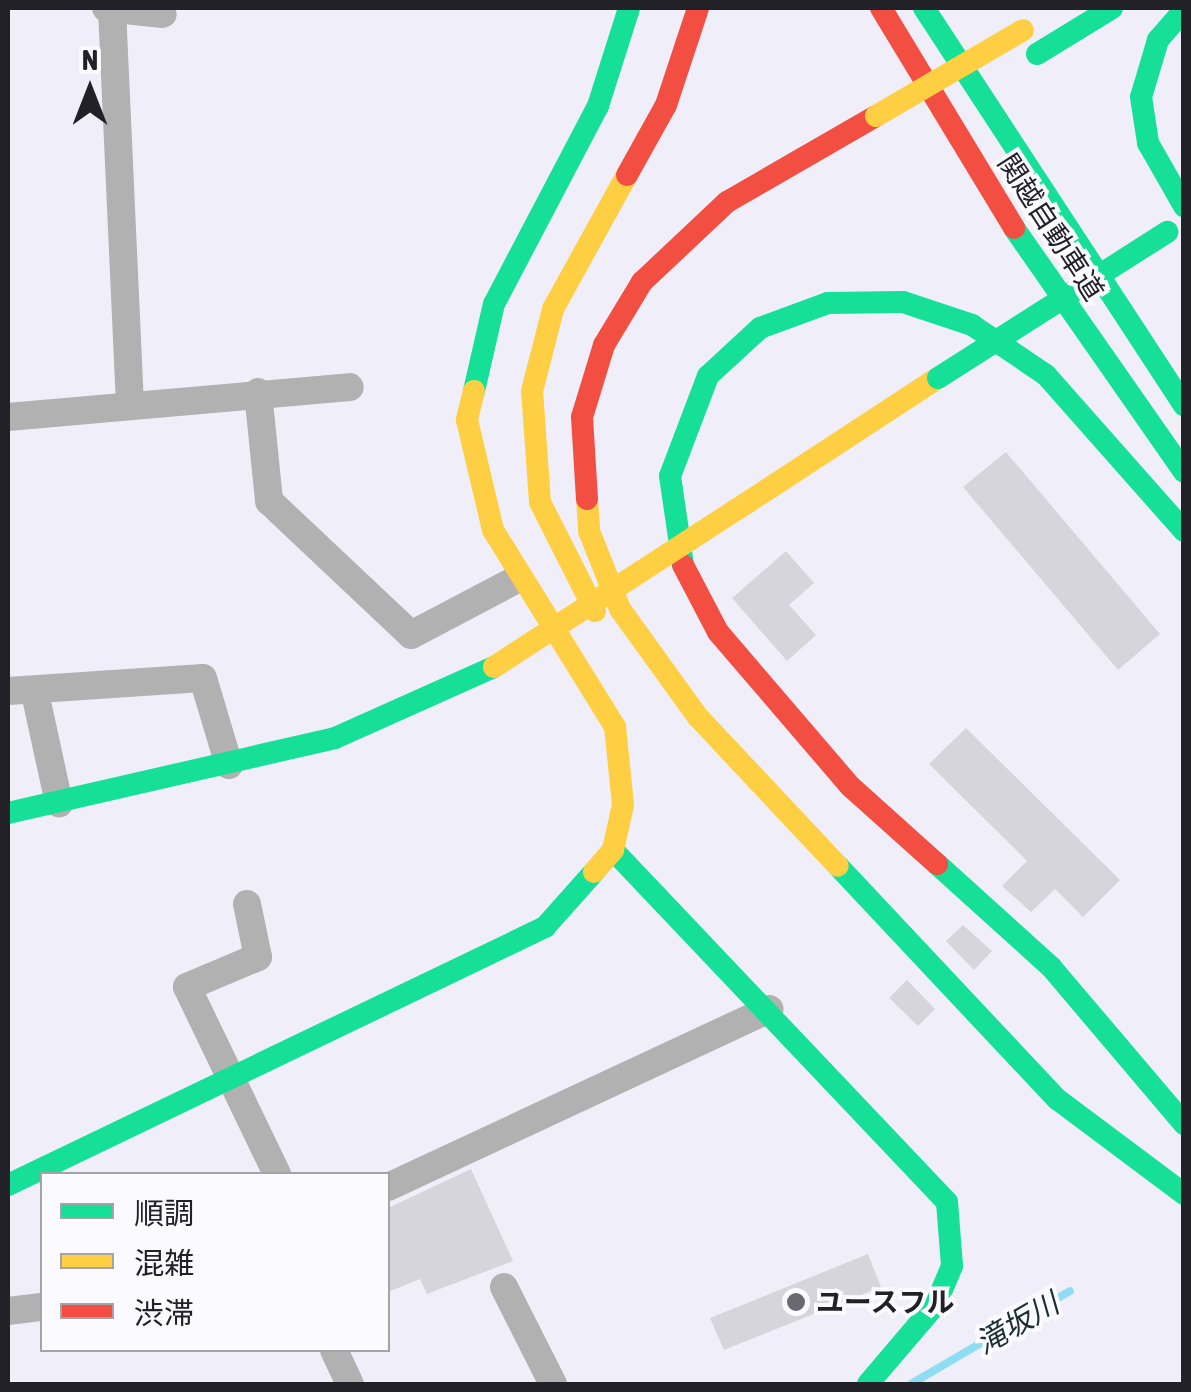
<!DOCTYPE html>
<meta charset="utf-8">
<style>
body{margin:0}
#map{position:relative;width:1191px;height:1392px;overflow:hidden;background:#f0eff9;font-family:"Asap Condensed","Noto Sans JP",sans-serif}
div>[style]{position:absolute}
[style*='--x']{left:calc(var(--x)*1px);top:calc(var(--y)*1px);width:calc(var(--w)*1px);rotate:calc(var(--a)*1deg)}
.stream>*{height:8px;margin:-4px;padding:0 4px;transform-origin:4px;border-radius:4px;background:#8fddf3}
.building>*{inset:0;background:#d7d5dc}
.street>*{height:28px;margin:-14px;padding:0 14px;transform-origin:14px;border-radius:14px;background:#b2b1b1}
.fast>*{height:22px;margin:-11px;padding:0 11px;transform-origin:11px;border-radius:11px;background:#16e098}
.slow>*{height:22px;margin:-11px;padding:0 11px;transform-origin:11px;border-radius:11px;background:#ffcf43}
.jam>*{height:22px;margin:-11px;padding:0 11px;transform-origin:11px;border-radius:11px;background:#f24e42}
.fast-bridge>*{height:22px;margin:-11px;padding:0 11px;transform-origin:11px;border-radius:11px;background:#16e098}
.slow-bridge>*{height:22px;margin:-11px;padding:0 11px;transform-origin:11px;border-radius:11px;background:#ffcf43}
.dots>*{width:28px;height:28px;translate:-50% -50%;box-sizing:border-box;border:5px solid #fbfafe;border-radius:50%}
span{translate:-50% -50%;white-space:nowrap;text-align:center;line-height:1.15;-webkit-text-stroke:8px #fbfafe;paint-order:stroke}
.street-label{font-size:28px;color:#222128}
.poi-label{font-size:28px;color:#222128;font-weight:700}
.left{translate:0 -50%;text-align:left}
.water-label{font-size:30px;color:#1b2f35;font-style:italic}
.frame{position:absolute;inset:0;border:10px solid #222128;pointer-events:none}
.legend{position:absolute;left:40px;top:1172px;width:350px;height:180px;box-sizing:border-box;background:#fbfafe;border:2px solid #a4a3a8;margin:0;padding:12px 18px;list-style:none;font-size:30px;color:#222128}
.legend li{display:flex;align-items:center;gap:20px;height:50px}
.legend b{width:50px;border:2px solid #a4a3a8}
.north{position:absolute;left:40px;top:40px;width:100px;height:100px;-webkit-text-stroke:8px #fbfafe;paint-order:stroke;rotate:0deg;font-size:28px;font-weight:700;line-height:40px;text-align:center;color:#222128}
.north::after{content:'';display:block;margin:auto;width:35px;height:45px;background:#222128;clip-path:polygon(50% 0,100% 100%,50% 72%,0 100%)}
</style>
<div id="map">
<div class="stream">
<div style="--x:911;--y:1384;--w:184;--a:-30.3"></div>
</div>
<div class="building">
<div style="clip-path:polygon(1006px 452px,1160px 634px,1118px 670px,963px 487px)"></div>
<div style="clip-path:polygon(786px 551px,814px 583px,789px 605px,816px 635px,787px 661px,732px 598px)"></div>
<div style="clip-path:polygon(966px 728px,1120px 880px,1083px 917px,1055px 889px,1031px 912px,1002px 886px,1027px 861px,929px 764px)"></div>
<div style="clip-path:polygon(963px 925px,992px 951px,974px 970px,946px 941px)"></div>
<div style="clip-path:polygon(907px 980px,935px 1009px,918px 1026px,889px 998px)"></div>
<div style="clip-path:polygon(471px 1169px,513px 1261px,427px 1294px,420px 1279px,388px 1292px,388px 1208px)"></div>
<div style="clip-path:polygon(868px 1254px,881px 1287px,724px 1350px,710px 1318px)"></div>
</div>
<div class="street">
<div style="--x:106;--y:8;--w:57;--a:6"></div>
<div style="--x:112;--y:9;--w:391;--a:87.4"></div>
<div style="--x:258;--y:392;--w:110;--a:84.2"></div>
<div style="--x:269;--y:501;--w:195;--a:43.3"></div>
<div style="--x:411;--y:635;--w:122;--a:-27.8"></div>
<div style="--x:8;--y:417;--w:343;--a:-5"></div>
<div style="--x:8;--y:691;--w:195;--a:-3.8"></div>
<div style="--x:203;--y:678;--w:91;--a:73.4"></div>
<div style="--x:35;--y:693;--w:113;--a:77.7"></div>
<div style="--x:247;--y:904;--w:54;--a:78.3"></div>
<div style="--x:258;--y:957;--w:77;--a:157.1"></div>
<div style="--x:187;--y:987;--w:208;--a:64.3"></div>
<div style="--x:388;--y:1187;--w:421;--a:-25"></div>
<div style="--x:504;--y:1287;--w:109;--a:63.2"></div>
<div style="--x:8;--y:1311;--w:34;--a:-7"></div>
<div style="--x:334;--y:1350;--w:38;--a:65"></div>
</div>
<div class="fast">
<div style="--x:924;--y:8;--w:475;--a:56.8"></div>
<div style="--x:1184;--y:10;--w:40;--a:131"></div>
<div style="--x:1158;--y:40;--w:59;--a:106.6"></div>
<div style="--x:1141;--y:97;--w:47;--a:81.3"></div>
<div style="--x:1148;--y:143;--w:73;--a:60.3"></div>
<div style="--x:1037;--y:54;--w:88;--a:-31.5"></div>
<div style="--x:1014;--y:228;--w:297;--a:55.1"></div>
<div style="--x:474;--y:391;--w:89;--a:-77.1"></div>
<div style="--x:494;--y:304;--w:224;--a:-62.3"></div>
<div style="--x:598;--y:106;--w:103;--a:-72.4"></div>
<div style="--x:683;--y:565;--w:90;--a:-98.3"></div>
<div style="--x:670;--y:476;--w:107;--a:-69.2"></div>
<div style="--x:708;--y:376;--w:71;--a:-42.7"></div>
<div style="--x:760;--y:328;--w:72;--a:-20.2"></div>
<div style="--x:828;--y:303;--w:75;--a:-0.8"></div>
<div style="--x:903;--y:302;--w:73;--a:18.4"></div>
<div style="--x:972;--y:325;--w:89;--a:34"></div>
<div style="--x:1046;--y:375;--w:208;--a:48.5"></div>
<div style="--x:8;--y:813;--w:335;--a:-12.9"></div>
<div style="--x:335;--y:738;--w:174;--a:-24.1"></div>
<div style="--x:613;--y:850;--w:485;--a:46.5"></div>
<div style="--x:947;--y:1202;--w:64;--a:85.5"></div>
<div style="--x:952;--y:1266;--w:41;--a:112.8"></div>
<div style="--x:936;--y:1304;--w:105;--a:130.4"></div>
<div style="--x:937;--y:864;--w:154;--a:42.1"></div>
<div style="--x:1051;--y:967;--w:206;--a:49.7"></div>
<div style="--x:838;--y:866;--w:320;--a:46.8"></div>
<div style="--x:1057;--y:1099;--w:159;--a:36.8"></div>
<div style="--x:8;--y:1185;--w:596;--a:-25.66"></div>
<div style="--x:545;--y:927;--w:74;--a:-48.3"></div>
</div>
<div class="slow">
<div style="--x:474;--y:391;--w:30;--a:104"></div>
<div style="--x:467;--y:420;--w:113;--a:76.7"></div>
<div style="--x:493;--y:530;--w:232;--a:58.2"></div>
<div style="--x:615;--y:727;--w:78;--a:84.1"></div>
<div style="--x:623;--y:805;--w:46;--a:102.5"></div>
<div style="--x:613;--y:850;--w:29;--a:131"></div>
<div style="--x:587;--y:499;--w:32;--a:86"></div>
<div style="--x:589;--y:531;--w:84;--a:68.3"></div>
<div style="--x:620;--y:609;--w:133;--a:54.2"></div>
<div style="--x:698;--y:717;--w:204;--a:46.8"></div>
<div style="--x:736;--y:510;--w:241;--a:-33.2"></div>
<div style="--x:595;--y:611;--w:122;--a:-116.8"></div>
<div style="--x:540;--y:502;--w:111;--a:-94.1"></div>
<div style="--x:532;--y:391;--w:85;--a:-75.6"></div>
<div style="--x:553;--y:309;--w:153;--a:-61.1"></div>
</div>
<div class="jam">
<div style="--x:881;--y:8;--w:257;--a:58.8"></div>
<div style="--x:627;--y:175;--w:80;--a:-60.9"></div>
<div style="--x:666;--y:105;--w:102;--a:-71.7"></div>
<div style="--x:587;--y:499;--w:82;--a:-93.5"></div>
<div style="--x:582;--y:417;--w:75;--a:-73"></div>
<div style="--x:604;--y:345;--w:74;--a:-58.9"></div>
<div style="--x:642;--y:282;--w:117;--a:-43.3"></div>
<div style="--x:727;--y:202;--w:172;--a:-30"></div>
<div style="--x:683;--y:565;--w:76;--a:62.4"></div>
<div style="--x:718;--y:632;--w:203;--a:49.4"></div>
<div style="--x:850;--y:786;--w:117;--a:41.9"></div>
</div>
<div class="fast-bridge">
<div style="--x:938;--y:378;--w:272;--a:-32.5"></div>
</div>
<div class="slow-bridge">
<div style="--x:876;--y:116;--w:170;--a:-30.3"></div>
<div style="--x:494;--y:667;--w:288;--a:-33"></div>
</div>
<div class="dots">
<div style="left:796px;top:1302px;background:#6a6971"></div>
</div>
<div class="street-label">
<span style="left:1051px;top:227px;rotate:57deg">関越自動車道</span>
</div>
<div class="poi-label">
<span class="left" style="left:816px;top:1302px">ユースフル</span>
</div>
<div class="water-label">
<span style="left:1017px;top:1323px;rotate:-30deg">滝坂川</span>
</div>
<div class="frame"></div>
<ul class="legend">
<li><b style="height:12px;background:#16e098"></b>順調</li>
<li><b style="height:12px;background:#ffcf43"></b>混雑</li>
<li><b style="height:12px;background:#f24e42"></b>渋滞</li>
</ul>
<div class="north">N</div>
</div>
